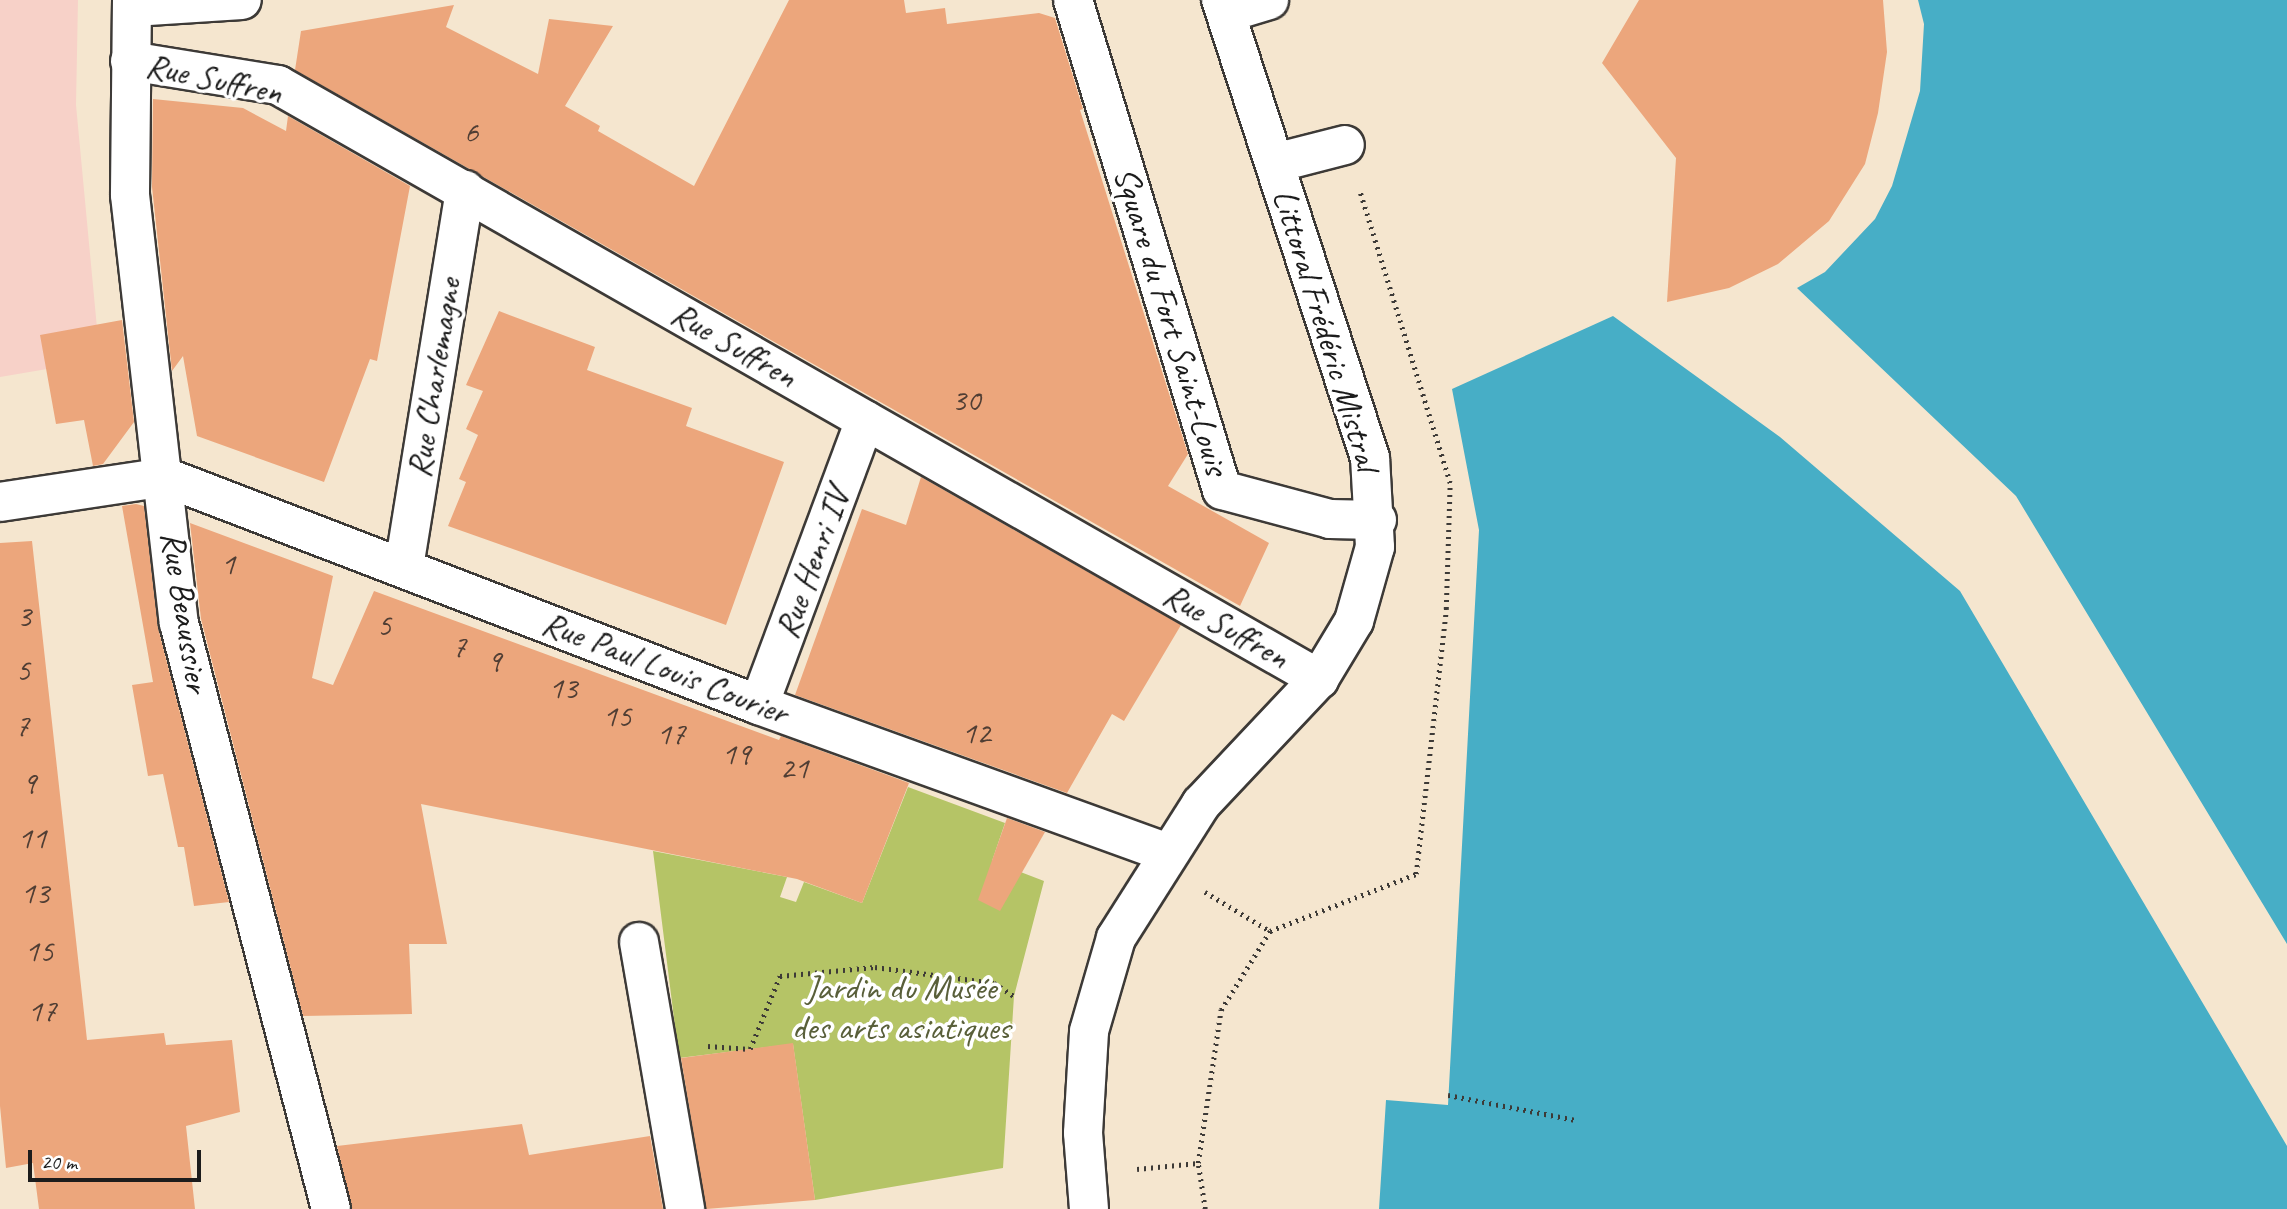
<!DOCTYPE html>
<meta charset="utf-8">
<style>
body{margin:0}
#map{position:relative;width:2287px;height:1209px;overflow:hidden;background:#f5e6cf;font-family:Caveat,sans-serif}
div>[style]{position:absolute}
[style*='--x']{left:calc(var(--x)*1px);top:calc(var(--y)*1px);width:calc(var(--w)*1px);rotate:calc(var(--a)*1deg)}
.built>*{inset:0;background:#f7d1c8}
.green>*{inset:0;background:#b5c466}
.water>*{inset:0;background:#47aec6}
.building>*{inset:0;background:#eca67c}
.path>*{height:4.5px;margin-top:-2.25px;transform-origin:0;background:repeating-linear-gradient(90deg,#3d3a37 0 2px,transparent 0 7px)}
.roads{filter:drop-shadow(2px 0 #3d3a37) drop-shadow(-2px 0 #3d3a37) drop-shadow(0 2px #3d3a37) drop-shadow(0 -2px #3d3a37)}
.minor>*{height:38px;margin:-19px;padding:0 19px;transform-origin:19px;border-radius:19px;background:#fff}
.major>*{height:38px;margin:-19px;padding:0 19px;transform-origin:19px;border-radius:19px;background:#fff}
span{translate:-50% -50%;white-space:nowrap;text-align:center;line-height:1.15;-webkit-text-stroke:7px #fff;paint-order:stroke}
.number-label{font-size:32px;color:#503e34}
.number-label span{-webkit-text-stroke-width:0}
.street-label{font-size:35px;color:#1c1c1c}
.park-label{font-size:35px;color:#595f3a}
.scale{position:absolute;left:28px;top:1150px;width:173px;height:32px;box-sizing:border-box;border:4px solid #1c1c1c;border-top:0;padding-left:9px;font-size:21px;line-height:24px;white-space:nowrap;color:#1c1c1c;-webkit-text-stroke:5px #fff;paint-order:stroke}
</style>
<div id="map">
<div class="built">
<div style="clip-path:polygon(0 0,78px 0,76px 105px,100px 360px,0 377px)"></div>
</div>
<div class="green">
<div style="clip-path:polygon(908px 787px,1005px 823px,992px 861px,1044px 881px,1014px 996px,1003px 1168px,815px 1200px,793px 1044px,679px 1058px,653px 851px,787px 877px,780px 897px,796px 902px,804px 882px,862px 903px)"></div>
</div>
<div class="water">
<div style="clip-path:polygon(1918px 0,2287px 0,2287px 944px,2016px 496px,1797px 288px,1825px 272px,1875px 219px,1892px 186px,1920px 91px,1924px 24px)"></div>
<div style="clip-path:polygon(1613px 316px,1780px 437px,1960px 591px,2287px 1146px,2287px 1209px,1379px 1209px,1386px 1100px,1448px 1105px,1479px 530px,1452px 389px)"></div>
</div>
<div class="building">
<div style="clip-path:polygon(789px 0,904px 0,906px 13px,945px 8px,947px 24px,1039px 13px,1055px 18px,1083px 109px,1080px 110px,1188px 454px,1168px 486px,1269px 543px,1240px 606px,295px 70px,301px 31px,454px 5px,446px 27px,538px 74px,549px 19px,613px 26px,565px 106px,600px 126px,598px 131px,694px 186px)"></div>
<div style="clip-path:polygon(1639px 0,1883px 0,1887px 52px,1878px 113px,1865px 164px,1829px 221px,1778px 264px,1729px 288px,1667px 302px,1676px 158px,1602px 63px)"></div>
<div style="clip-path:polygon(153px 99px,243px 108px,286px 131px,288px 116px,410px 186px,377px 361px,370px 359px,324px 482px,197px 436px,183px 356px,172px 371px,152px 187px)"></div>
<div style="clip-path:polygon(499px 311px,595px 347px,587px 370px,692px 408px,686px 426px,784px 462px,726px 625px,448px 526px,466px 482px,459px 479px,478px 435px,466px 429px,483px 391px,466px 385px)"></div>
<div style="clip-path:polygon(122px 320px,134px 422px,103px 464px,93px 466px,84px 420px,56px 424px,40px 335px)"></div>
<div style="clip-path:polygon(921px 477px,1181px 625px,1124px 721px,1112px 714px,1067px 793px,795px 695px,862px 509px,906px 525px)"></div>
<div style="clip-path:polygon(136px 504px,144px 506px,158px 628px,229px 902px,194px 906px,184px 847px,178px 847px,163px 774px,148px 776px,132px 685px,153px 682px,122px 506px)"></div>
<div style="clip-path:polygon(190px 523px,333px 576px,312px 678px,333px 685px,374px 591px,779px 740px,781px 736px,909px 783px,862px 903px,797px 879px,421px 804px,447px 944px,409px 944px,412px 1014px,303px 1016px,201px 619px)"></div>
<div style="clip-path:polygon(32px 541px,87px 1040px,164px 1033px,166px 1045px,232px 1040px,240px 1112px,186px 1126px,195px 1209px,39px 1209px,33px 1163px,6px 1168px,0 1106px,0 543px)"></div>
<div style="clip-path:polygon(1007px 818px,1045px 832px,1000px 911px,978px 900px)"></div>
<div style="clip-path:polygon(793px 1043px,815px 1200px,706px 1209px,681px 1058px)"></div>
<div style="clip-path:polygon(522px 1124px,529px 1155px,650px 1136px,663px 1209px,352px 1209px,337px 1146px)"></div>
</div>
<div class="path">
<div style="--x:1205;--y:892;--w:76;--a:31"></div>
<div style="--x:708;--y:1046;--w:42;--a:4.1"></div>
<div style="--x:750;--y:1049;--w:79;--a:-67.7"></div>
<div style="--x:780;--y:976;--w:95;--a:-5.4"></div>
<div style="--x:875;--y:967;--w:120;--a:7.7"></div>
<div style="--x:994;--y:983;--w:24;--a:33"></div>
<div style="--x:1448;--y:1095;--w:130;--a:11.1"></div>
<div style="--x:1137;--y:1169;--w:61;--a:-5.6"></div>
<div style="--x:1205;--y:1209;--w:47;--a:-98.7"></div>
<div style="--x:1198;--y:1163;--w:155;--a:-81.5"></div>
<div style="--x:1221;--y:1010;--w:93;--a:-58.2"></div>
<div style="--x:1270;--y:931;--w:157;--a:-21.3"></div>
<div style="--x:1416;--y:874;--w:267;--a:-83.5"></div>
<div style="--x:1446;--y:609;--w:126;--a:-88.2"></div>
<div style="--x:1450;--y:483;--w:304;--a:-107.2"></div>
</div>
<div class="roads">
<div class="minor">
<div style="--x:132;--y:0;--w:195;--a:90.6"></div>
<div style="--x:130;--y:195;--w:431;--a:83.5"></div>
<div style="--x:179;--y:623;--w:605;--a:75.46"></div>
<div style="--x:1073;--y:0;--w:512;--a:73.09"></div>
<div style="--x:1222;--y:490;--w:112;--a:15"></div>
<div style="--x:1330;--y:519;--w:47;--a:1.2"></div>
<div style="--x:133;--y:7;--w:109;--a:-3.7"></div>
<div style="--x:1226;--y:13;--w:45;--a:-16.8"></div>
<div style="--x:130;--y:61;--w:150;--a:9.2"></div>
<div style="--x:278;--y:85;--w:1199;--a:29.71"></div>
<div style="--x:1275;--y:163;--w:72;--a:-14.4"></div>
<div style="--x:0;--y:502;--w:167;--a:-8.6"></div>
<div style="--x:165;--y:477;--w:636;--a:21"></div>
<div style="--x:759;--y:705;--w:433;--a:19.9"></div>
<div style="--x:404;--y:567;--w:382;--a:-80.8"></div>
<div style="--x:759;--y:705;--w:304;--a:-69.6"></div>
<div style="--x:639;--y:942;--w:271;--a:80.2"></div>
</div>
<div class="major">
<div style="--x:1089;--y:1209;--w:76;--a:-94.5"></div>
<div style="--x:1083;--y:1133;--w:102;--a:-86.6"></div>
<div style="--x:1089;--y:1031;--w:97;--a:-73.8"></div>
<div style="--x:1116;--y:938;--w:159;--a:-57.6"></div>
<div style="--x:1201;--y:804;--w:172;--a:-46.7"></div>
<div style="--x:1319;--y:679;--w:68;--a:-58.9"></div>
<div style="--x:1354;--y:621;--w:77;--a:-74.2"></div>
<div style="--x:1375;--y:547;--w:89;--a:-93.2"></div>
<div style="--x:1370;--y:458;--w:482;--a:-108"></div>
</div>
</div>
<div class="number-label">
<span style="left:471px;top:132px">6</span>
<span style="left:966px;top:400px">30</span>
<span style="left:228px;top:564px">1</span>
<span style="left:24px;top:616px">3</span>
<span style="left:384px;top:625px">5</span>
<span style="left:459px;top:647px">7</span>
<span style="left:494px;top:661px">9</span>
<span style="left:23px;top:670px">5</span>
<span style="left:563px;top:688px">13</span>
<span style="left:617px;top:716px">15</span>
<span style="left:22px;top:726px">7</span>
<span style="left:976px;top:733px">12</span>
<span style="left:671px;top:734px">17</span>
<span style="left:736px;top:754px">19</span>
<span style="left:794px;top:768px">21</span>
<span style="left:29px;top:783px">9</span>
<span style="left:32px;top:838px">11</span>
<span style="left:35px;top:893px">13</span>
<span style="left:39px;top:951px">15</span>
<span style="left:42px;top:1011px">17</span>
</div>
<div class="street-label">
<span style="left:214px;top:79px;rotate:12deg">Rue Suffren</span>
<span style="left:1171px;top:321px;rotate:73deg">Square du Fort Saint-Louis</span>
<span style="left:1326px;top:330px;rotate:73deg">Littoral Frédéric Mistral</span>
<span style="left:734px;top:345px;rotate:30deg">Rue Suffren</span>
<span style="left:434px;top:378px;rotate:-81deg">Rue Charlemagne</span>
<span style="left:812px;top:563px;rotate:-70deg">Rue Henri IV</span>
<span style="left:185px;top:612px;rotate:81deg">Rue Beaussier</span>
<span style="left:1226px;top:626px;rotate:30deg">Rue Suffren</span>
<span style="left:665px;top:668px;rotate:21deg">Rue Paul Louis Courier</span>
</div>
<div class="park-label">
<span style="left:901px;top:1008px">Jardin du Musée<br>des arts asiatiques</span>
</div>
<div class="scale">20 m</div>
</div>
